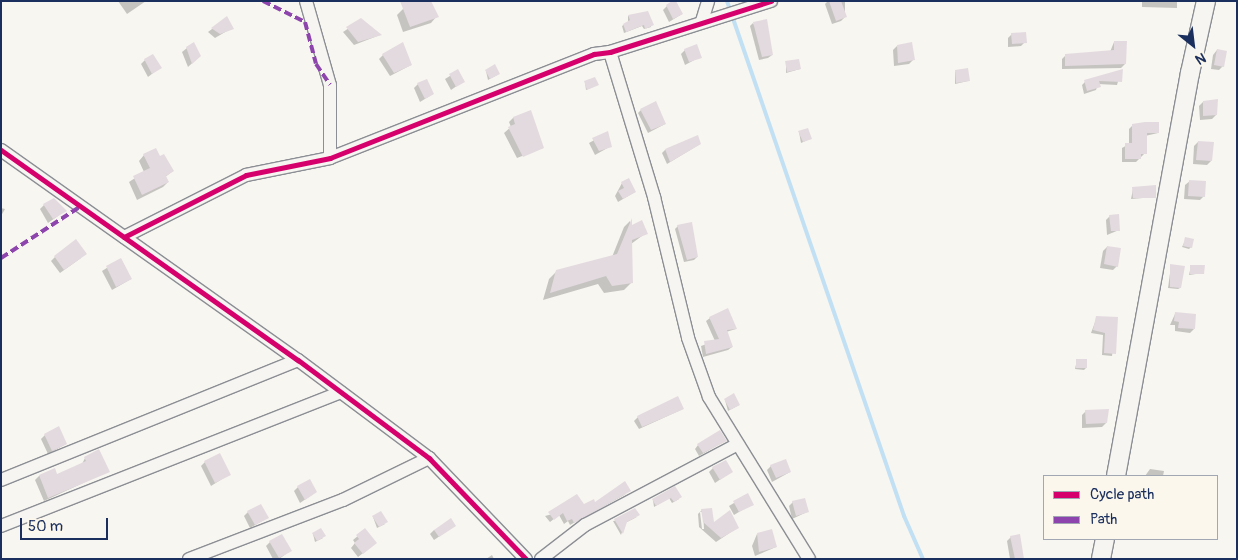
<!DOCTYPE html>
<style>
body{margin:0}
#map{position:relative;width:1238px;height:560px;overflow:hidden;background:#f8f6f0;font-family:Pangolin,sans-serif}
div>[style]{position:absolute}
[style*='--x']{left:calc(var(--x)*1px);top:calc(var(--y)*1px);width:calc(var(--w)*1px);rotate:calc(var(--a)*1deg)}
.shadow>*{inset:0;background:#0003}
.stream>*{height:4px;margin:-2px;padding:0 2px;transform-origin:2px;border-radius:2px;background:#c2e0f4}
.building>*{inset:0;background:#e3dae0}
.roads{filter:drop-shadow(1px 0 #8b8e94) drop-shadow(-1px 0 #8b8e94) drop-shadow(0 1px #8b8e94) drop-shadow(0 -1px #8b8e94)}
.street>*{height:12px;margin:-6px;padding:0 6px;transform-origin:6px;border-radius:6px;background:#f6f5f1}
.secondary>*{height:18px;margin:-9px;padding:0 9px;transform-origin:9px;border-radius:9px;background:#f6f5f1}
.quiet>*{height:4px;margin-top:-2px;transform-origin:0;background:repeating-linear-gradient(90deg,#8e44ad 0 8px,transparent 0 12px)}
.cycleway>*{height:5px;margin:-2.5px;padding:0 2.5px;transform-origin:2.5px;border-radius:2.5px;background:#d6006c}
span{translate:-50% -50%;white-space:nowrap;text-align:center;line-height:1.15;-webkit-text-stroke:4px #fbf7ec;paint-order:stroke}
.frame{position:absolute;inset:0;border:2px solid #1b2f5e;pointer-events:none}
.legend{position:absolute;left:1043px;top:475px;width:175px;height:65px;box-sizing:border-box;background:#fbf7ec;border:1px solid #a1a7b3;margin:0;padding:6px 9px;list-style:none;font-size:15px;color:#1b2f5e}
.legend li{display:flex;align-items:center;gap:10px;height:25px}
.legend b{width:25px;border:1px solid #a1a7b3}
.north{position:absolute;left:1168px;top:20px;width:50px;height:50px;-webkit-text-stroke:4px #fbf7ec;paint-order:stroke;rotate:151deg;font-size:14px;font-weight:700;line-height:20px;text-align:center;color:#1b2f5e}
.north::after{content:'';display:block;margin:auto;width:18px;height:22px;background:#1b2f5e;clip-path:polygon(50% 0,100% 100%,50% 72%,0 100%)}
.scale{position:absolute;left:20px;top:518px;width:88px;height:22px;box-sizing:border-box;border:2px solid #1b2f5e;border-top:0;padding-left:6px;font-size:15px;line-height:18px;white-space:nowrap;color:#1b2f5e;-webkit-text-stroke:4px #fbf7ec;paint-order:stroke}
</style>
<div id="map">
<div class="shadow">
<div style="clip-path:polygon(118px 1px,146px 1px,127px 14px)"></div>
<div style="clip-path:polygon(828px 1px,845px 1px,845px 17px,841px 21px,832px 24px,825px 4px)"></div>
<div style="clip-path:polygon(1142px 1px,1177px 1px,1177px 8px,1142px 7px)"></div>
<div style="clip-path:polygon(667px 6px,682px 14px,669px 22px,663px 10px)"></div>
<div style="clip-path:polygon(403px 9px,437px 16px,431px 23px,403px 32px,397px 15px)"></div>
<div style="clip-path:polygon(648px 13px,651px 27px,644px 29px,642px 26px,624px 33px,622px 26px,628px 22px,628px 16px)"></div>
<div style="clip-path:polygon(361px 20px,380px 35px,354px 45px,343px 32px)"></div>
<div style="clip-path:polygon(753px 23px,772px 55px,768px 58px,759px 60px,750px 26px)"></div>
<div style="clip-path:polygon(232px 28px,215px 38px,208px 32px,212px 29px)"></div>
<div style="clip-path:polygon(1012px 34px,1025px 42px,1021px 46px,1008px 47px,1008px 38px)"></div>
<div style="clip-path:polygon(1114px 42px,1125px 64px,1121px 68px,1062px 69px,1062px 59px,1066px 55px,1110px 52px)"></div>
<div style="clip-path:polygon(897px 46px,913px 60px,909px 64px,894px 66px,893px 50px)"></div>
<div style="clip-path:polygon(187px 48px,200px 56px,188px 67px,182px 52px)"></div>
<div style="clip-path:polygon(685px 50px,700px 57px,685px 65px,681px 54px)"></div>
<div style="clip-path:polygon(1217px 50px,1223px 66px,1219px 70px,1211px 69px,1213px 55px)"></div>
<div style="clip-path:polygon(383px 55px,411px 65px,390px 76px,379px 59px)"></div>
<div style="clip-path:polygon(145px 60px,161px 67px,148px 77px,141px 64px)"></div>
<div style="clip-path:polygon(786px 63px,800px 69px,786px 73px)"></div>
<div style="clip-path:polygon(458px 71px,464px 81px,451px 90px,445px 79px)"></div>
<div style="clip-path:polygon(486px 71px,497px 75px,488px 80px)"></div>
<div style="clip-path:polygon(955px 71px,968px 81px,955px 84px)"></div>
<div style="clip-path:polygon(1121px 71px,1117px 85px,1098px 84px,1096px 90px,1084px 94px,1082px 85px,1085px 82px)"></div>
<div style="clip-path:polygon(585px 82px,595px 86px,586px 90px)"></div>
<div style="clip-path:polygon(418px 84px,433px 94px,420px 102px,414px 88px)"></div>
<div style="clip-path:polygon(1203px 102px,1216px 115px,1212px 119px,1200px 120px,1199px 106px)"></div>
<div style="clip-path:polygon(641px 110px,665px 124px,648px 133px,638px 113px)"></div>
<div style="clip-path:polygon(530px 111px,543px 148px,517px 158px,504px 133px,511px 127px,509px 122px,513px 118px)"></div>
<div style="clip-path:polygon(1133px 125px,1158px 133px,1145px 136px,1145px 153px,1136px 162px,1122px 162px,1122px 148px,1129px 144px,1129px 129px)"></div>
<div style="clip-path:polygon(799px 132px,810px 139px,801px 143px)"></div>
<div style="clip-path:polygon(607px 133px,611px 146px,595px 155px,589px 143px)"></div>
<div style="clip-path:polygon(1198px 142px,1211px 161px,1207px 165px,1193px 164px,1194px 146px)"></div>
<div style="clip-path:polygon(700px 144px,667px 164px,662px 153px,665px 150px)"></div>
<div style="clip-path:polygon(144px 155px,159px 158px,173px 171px,165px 177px,168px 182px,163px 187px,137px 200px,129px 182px,144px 172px,139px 161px)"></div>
<div style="clip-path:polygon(1190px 181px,1204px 196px,1200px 200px,1184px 199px,1185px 185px)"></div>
<div style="clip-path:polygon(622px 183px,635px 192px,618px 202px,615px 196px)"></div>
<div style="clip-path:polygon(1133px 189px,1155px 197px,1131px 199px)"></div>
<div style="clip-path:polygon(44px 205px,65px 211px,48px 223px,40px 209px)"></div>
<div style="clip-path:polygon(1px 208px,5px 209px,1px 216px)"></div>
<div style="clip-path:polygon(1110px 216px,1119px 230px,1107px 235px,1106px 220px)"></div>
<div style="clip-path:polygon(630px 221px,631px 227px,646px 233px,631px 244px,632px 282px,624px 290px,604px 293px,598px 284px,543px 300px,549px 279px,557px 271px,612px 257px,624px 227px)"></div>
<div style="clip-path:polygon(678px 226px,697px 257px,694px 260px,684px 262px,675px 229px)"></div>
<div style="clip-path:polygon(1186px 239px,1191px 247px,1189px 249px,1182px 247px)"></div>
<div style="clip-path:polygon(1107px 247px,1117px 266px,1113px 270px,1100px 268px,1103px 251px)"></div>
<div style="clip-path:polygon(55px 257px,81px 258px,60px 273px,51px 261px)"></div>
<div style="clip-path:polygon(121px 259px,131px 279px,112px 290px,102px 271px)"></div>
<div style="clip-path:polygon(1171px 266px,1180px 288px,1178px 289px,1168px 288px)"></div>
<div style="clip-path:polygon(1191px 266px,1203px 273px,1189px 275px)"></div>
<div style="clip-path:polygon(1175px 314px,1194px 329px,1190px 333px,1175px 331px,1175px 325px,1170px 325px)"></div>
<div style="clip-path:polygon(1097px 317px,1117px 318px,1112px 356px,1102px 355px,1103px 335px,1091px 333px)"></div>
<div style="clip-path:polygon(710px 318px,736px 329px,726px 332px,732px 347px,728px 350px,703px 357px,701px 346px,715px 341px,706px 321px)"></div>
<div style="clip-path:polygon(1077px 360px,1086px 368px,1084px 370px,1075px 369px)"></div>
<div style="clip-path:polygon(725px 400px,739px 405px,728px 411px)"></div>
<div style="clip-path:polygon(683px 409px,639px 429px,634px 421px,638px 417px)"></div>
<div style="clip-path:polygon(1086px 411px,1106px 423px,1102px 427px,1082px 428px,1082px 415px)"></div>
<div style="clip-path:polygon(45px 435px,66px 444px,48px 454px,41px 439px)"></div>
<div style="clip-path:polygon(725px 441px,699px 456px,695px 449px,698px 445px)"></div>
<div style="clip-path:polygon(85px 458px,109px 471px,44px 501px,35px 480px,39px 476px,57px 476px,82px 464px)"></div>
<div style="clip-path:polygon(205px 462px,230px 474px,211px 486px,201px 466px)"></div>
<div style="clip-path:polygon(771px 466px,790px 472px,772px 482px,767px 470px)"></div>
<div style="clip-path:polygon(713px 468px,731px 472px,715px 483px,709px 472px)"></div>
<div style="clip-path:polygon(1150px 469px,1164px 471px,1163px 476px,1145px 476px)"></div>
<div style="clip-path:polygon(298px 487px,316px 492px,300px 503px,294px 491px)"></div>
<div style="clip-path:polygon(675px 488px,679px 499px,672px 503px,669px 498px,654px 507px,653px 500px)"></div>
<div style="clip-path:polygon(626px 494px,570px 525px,568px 521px,564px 524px,559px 515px,550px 522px,545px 516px)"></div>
<div style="clip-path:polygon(747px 495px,752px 504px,734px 515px,729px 506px)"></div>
<div style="clip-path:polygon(793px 502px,807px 512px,792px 519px,789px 506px)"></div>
<div style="clip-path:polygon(evenodd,702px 510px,713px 524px,737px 528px,716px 542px,699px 527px,698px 514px,702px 510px,700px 512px,703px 512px,704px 529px,702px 529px,700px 512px)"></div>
<div style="clip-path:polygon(248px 512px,267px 518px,250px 528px,244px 516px)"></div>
<div style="clip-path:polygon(373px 517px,385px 524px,377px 528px)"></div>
<div style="clip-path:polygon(637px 517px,625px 523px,621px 535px,613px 521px)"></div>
<div style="clip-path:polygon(450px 529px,434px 540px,430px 534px,434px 530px)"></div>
<div style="clip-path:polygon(365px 530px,371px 547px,358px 557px,351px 548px,355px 543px,353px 540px)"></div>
<div style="clip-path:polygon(313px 534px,323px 538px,315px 542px)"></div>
<div style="clip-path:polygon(757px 534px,776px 547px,755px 556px,752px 546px)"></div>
<div style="clip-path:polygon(1011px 537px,1018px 559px,1010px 559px,1007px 541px)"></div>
<div style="clip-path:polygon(270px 542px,290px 551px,279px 559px,273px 559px,266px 546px)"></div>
<div style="clip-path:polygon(492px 555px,494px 559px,486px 559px)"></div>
</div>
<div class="stream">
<div style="--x:727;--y:1;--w:545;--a:71.03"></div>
<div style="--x:904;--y:516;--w:47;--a:66.2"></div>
</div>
<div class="building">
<div style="clip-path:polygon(400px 1px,431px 1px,439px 17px,410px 27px)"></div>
<div style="clip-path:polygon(672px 1px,676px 1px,683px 14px,673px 19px,666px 5px)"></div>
<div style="clip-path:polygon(829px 1px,841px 1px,847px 17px,836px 21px)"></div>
<div style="clip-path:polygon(648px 11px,654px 25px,645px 29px,644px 25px,626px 32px,623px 24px,630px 20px,628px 15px)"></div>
<div style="clip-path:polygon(227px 16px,234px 29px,220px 34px,211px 28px)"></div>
<div style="clip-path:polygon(361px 18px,382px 35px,358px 42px,346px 27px)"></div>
<div style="clip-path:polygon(767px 19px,773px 55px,762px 57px,753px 22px)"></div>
<div style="clip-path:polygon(1026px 32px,1027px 43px,1012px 44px,1011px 33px)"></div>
<div style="clip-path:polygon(1114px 41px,1127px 41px,1126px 64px,1065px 66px,1065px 54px,1114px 50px)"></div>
<div style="clip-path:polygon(194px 42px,201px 56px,192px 64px,186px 47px)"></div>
<div style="clip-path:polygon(403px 42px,412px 65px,394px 73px,382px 54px)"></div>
<div style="clip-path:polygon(912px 42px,915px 60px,898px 63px,897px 45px)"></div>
<div style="clip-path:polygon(697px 44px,702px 58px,689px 62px,684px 49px)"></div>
<div style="clip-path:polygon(1217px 49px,1227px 51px,1224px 67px,1214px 65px)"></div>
<div style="clip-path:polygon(153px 54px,162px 68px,152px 74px,144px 59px)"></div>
<div style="clip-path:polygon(799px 59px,801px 69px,787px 72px,785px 61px)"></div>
<div style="clip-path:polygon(495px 64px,500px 74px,490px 79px,485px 70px)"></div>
<div style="clip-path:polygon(968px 68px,970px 81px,956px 83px,955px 70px)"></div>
<div style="clip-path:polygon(458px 69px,465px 82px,456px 87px,449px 74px)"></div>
<div style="clip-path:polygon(1123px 69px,1122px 82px,1099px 81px,1101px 87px,1087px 91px,1084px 80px)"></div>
<div style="clip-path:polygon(595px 77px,599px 85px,587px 90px,584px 81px)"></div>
<div style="clip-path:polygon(427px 79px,434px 94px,425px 99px,417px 83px)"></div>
<div style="clip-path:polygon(1218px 99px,1217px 115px,1203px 116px,1203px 101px)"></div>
<div style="clip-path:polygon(656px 101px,666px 124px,651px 130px,640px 109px)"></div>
<div style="clip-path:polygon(531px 110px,544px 148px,523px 157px,508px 127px,515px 124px,513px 117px)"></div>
<div style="clip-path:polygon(1145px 122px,1159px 122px,1159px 133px,1147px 133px,1147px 154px,1141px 154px,1141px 159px,1125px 159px,1125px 143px,1132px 143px,1132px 124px)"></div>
<div style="clip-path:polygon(808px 128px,812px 139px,803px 142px,798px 131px)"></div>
<div style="clip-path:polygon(608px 131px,612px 147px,599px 151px,592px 138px)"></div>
<div style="clip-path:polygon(698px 135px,701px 144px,670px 162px,665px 149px)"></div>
<div style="clip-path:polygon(1198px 141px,1214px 142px,1212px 161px,1196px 160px)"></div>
<div style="clip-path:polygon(156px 148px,160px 156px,164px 154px,174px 171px,166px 176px,169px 182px,142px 195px,133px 176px,150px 168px,143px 154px)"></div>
<div style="clip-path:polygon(629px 178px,636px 192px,623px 199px,618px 191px,624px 188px,621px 182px)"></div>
<div style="clip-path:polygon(1189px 180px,1206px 181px,1205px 197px,1188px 196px)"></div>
<div style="clip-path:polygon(1156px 185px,1156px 198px,1133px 198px,1132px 187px)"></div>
<div style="clip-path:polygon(54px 198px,67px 211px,53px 219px,43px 204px)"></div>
<div style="clip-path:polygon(1119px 214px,1120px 231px,1111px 231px,1109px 215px)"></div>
<div style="clip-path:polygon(632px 218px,632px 225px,642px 220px,648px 234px,632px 240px,633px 283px,612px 286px,606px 276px,550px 293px,556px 270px,617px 254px)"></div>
<div style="clip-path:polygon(692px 222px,698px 257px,687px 260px,677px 225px)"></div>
<div style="clip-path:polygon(1185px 237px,1194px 239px,1192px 248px,1183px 246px)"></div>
<div style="clip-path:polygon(76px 239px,87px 254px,64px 270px,54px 256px)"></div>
<div style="clip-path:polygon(1107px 246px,1121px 248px,1118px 267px,1104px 264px)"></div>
<div style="clip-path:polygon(121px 258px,132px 279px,116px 287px,106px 266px)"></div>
<div style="clip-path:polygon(1170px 264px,1185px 266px,1181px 288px,1170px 287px)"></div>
<div style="clip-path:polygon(1190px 265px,1205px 265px,1204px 274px,1190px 274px)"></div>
<div style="clip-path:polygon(728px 308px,737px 329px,727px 330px,733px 347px,706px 354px,704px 341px,719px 339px,709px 317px)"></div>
<div style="clip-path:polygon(1175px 312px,1196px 314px,1195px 329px,1178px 328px,1179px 322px,1174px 321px)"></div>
<div style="clip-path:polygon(1096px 316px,1118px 317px,1116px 354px,1104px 353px,1105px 333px,1093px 330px)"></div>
<div style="clip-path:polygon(1076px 359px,1087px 359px,1087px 368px,1076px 368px)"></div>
<div style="clip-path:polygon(734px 393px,740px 405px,730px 410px,724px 399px)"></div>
<div style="clip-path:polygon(678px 396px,684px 409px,642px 427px,637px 416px)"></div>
<div style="clip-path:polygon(1109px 409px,1107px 423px,1086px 424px,1085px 410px)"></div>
<div style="clip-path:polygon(59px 426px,67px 444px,52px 451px,44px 434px)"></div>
<div style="clip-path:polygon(720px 430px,727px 441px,703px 453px,697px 444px)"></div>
<div style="clip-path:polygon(99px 449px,110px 472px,48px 498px,39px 475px,55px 468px,57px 474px,86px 461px,84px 457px)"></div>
<div style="clip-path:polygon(220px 453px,231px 475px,215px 483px,204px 461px)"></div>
<div style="clip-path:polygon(786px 459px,791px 472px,776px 478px,770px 465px)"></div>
<div style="clip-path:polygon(726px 460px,733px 472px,720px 480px,712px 467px)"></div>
<div style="clip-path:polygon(310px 479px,317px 492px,305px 500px,297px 486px)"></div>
<div style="clip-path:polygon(625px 481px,631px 491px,574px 523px,572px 519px,567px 521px,563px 513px,554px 520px,548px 512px,577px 494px,584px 504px,594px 499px,595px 502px)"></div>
<div style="clip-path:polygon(675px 486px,682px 497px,674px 502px,671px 498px,656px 506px,652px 499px)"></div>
<div style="clip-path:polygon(748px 493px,754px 505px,739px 512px,733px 501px)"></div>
<div style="clip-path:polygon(805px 498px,809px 512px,796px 516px,792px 501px)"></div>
<div style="clip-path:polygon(261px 504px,269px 518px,255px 525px,247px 511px)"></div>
<div style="clip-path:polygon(635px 508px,640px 515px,627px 522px,623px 534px,614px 519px)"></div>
<div style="clip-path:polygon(712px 508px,714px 522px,730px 510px,739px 528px,721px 538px,703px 522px,701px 509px)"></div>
<div style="clip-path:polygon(381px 511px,388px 522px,379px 527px,372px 516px)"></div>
<div style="clip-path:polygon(451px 518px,456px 526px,439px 537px,434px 530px)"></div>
<div style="clip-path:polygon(321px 528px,326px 536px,317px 541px,312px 533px)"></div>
<div style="clip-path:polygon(365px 528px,377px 543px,363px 554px,354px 543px,359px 539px,356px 535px)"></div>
<div style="clip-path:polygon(772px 529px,777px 547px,759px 552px,757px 533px)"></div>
<div style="clip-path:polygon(282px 534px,292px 551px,279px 558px,269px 541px)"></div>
<div style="clip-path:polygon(1020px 534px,1024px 559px,1015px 559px,1010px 536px)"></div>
</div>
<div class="roads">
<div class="street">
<div style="--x:306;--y:1;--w:87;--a:74.1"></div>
<div style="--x:330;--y:85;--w:73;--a:90"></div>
<div style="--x:702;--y:21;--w:21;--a:-73"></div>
<div style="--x:610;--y:52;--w:152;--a:73.1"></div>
<div style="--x:654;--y:197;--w:145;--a:76.4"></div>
<div style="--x:688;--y:338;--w:63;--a:70.4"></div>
<div style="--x:709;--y:397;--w:190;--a:58.3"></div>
<div style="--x:1;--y:150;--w:364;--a:35.3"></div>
<div style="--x:298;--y:360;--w:164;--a:36.8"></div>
<div style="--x:429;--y:458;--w:140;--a:46.2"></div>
<div style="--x:124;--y:237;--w:137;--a:-26.9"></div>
<div style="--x:246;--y:175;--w:86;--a:-11.4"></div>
<div style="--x:330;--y:158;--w:284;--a:-21.5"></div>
<div style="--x:594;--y:54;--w:16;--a:-7"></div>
<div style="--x:610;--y:52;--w:169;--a:-17.6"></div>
<div style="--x:1;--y:480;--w:320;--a:-22"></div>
<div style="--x:1;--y:526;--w:365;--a:-21.5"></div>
<div style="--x:189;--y:559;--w:165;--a:-21"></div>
<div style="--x:343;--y:500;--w:96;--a:-26"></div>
<div style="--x:541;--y:559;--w:56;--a:-37.7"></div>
<div style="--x:585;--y:525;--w:171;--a:-27.9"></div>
</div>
<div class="secondary">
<div style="--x:1116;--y:476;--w:410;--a:-79.6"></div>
<div style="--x:1190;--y:73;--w:74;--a:-77.5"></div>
<div style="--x:1101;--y:559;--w:20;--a:-79"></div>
</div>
</div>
<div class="quiet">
<div style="--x:263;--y:1;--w:47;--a:26.6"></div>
<div style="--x:305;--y:22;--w:43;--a:75.3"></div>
<div style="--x:316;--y:64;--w:25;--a:56"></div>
<div style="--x:1;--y:258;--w:95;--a:-33"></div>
</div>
<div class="cycleway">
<div style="--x:1;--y:150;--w:364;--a:35.3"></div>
<div style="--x:298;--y:360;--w:164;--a:36.8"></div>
<div style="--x:429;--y:458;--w:140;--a:46.2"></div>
<div style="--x:124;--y:237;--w:137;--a:-26.9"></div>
<div style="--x:246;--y:175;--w:86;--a:-11.4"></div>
<div style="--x:330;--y:158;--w:284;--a:-21.5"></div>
<div style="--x:594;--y:54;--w:16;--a:-7"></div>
<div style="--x:610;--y:52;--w:169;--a:-17.6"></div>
</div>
<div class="frame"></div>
<ul class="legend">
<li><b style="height:6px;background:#d6006c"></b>Cycle path</li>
<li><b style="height:6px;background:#8e44ad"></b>Path</li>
</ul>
<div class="north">N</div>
<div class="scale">50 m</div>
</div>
